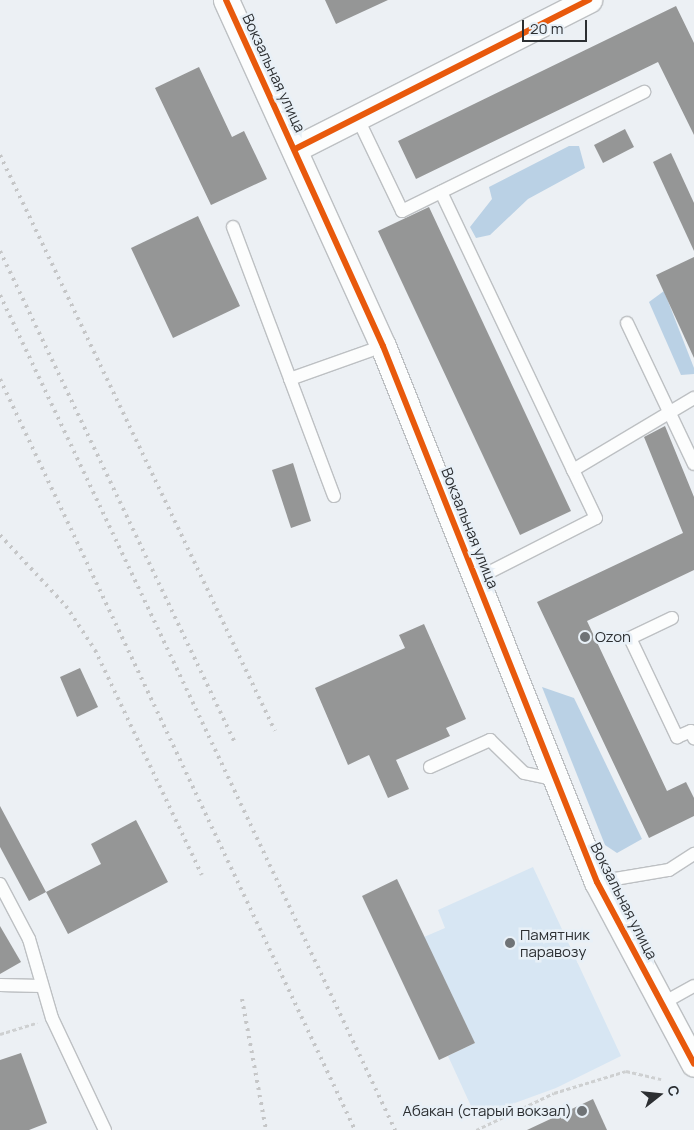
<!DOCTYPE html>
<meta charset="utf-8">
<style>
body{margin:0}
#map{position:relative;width:694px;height:1130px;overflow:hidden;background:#ecf0f4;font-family:Manrope,sans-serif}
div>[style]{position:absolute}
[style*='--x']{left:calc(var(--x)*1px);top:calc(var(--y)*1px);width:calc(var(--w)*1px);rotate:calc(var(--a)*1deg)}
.green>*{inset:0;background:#d7e6f3}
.forest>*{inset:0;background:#bad1e5}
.building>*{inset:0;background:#959696}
.path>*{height:3px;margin-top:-1.5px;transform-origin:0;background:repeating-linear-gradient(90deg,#ced0d1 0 4px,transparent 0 6.5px)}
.roads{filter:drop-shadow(1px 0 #bdc0c3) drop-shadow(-1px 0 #bdc0c3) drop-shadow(0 1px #bdc0c3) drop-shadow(0 -1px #bdc0c3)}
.lane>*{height:12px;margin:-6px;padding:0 6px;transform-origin:6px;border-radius:6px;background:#fcfdfd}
.street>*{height:25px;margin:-12.5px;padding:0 12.5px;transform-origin:12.5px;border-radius:12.5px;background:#fcfdfd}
.rail>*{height:4px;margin-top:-2px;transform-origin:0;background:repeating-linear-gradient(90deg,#c5c6c7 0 2.5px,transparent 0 7.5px)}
.cycleway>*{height:6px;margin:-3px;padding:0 3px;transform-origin:3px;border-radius:3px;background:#e8590c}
.dots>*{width:14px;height:14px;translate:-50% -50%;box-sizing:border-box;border:2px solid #e8f0f7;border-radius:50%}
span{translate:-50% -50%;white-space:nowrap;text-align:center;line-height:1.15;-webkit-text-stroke:5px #e8f0f7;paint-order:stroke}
.street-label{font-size:15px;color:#2c2f32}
.poi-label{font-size:15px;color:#2c2f32}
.left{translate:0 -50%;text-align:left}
.right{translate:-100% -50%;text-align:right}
.north{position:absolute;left:634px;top:1070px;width:50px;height:50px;-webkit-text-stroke:4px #e8f0f7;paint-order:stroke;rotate:74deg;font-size:14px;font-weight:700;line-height:20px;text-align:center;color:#2c2f32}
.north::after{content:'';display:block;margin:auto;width:18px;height:22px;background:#2c2f32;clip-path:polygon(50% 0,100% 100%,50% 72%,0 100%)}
.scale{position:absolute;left:522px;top:20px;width:65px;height:22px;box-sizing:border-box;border:2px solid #2c2f32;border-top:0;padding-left:6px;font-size:15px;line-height:18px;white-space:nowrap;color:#2c2f32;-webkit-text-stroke:4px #e8f0f7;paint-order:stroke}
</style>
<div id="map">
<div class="green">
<div style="clip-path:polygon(533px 867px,621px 1056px,556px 1088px,476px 1117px,448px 1056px,475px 1043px,424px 937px,445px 928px,438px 910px)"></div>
</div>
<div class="forest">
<div style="clip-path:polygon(569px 146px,579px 146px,585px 168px,528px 199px,490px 235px,476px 238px,470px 227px,492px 199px,489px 187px)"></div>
<div style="clip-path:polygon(664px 291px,694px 368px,694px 374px,681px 375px,649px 302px)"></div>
<div style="clip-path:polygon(542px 687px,574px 698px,642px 839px,617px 853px,605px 845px)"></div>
</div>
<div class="building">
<div style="clip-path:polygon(325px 0,388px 0,336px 24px)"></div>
<div style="clip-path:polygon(676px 6px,694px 43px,694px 135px,658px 62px,416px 179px,398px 141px)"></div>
<div style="clip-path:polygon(199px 67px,232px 137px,244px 131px,267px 179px,211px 205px,155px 88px)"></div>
<div style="clip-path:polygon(625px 129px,634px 147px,603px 163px,594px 145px)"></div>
<div style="clip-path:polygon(671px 153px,694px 203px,694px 251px,653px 162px)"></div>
<div style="clip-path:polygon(429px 207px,571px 511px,520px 535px,378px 231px)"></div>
<div style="clip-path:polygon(198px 216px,240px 306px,173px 338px,131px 248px)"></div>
<div style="clip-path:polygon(694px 257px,694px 358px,656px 275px)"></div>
<div style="clip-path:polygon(665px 426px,694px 497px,694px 570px,587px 621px,667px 791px,686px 782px,694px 798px,694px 816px,649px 838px,537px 602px,683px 533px,644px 437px)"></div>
<div style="clip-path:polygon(293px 463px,311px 521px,291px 528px,272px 470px)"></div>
<div style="clip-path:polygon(424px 624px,466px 719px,446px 728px,450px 736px,396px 760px,409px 789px,388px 798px,369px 755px,348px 765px,315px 688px,405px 648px,399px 635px)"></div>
<div style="clip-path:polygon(80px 668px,98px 707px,77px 717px,60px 677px)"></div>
<div style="clip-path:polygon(0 806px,46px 892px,29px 901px,0 847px)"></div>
<div style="clip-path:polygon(136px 820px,168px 882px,68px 934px,46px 892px,101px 864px,91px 844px)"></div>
<div style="clip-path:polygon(397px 879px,475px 1043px,439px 1060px,362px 896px)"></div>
<div style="clip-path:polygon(0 926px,21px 962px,0 974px)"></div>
<div style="clip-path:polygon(21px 1053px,47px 1123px,29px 1130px,0 1130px,0 1060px)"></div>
<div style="clip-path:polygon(593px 1099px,607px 1130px,527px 1130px)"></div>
</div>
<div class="path">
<div style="--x:0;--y:1034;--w:39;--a:-17"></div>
<div style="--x:476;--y:1130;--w:86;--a:-25.4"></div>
<div style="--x:554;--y:1093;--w:75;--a:-17"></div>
<div style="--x:626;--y:1071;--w:36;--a:13"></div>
</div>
<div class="roads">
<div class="lane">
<div style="--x:358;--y:119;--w:102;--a:64.4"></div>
<div style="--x:402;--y:211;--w:270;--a:-26.2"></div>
<div style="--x:441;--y:192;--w:308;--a:64.6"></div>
<div style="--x:233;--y:227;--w:162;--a:69.4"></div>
<div style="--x:290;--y:379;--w:99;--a:-19.5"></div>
<div style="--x:627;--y:323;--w:156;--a:64.6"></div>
<div style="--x:290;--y:379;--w:125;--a:69.4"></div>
<div style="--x:478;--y:578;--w:132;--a:-27"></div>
<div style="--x:596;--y:518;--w:53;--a:-115.6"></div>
<div style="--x:573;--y:470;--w:141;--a:-30.8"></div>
<div style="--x:672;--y:618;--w:47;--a:154.5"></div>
<div style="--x:630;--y:638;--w:110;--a:64.6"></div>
<div style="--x:677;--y:737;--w:15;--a:-23"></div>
<div style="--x:691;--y:731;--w:8;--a:67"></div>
<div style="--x:430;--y:767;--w:66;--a:-24.2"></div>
<div style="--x:490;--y:740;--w:47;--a:44.1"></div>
<div style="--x:524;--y:773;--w:30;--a:12"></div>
<div style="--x:597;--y:882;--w:73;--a:-9.5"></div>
<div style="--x:669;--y:870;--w:30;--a:-33"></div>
<div style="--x:0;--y:884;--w:62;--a:62.2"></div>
<div style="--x:29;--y:939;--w:82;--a:73.8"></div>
<div style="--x:52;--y:1018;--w:124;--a:64.7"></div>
<div style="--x:0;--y:985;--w:41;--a:1.4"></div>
<div style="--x:663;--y:1003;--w:35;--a:-29"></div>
</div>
<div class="street">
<div style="--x:226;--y:0;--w:380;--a:65.6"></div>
<div style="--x:383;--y:346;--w:577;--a:68.24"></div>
<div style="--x:597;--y:882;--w:206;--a:61.9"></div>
<div style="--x:295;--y:149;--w:330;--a:-26.9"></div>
</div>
</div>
<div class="rail">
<div style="--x:0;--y:155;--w:638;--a:64.48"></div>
<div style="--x:0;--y:251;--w:547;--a:64.46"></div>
<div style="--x:0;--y:295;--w:924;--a:64.68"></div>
<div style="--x:0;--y:379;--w:831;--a:64.7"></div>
<div style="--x:0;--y:535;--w:97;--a:47.1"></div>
<div style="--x:66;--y:606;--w:53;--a:56.6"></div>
<div style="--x:95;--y:650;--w:249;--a:64.6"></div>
<div style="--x:242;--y:999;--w:133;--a:79.6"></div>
</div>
<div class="cycleway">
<div style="--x:226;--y:0;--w:380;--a:65.6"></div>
<div style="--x:383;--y:346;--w:577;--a:68.24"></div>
<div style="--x:597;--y:882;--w:206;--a:61.9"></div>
<div style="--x:295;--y:149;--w:330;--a:-26.9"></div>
</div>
<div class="dots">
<div style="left:585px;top:637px;background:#6f7376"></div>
<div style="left:510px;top:943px;background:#6f7376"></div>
<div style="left:582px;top:1111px;background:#6f7376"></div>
</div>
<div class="street-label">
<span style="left:274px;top:73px;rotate:65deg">Вокзальная улица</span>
<span style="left:470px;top:528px;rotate:68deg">Вокзальная улица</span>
<span style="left:624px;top:901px;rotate:63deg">Вокзальная улица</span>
</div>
<div class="poi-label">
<span class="left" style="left:595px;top:637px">Ozon</span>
<span class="left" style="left:520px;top:943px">Памятник<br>паравозу</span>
<span class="right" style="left:572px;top:1111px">Абакан (старый вокзал)</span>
</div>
<div class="north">С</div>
<div class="scale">20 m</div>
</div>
